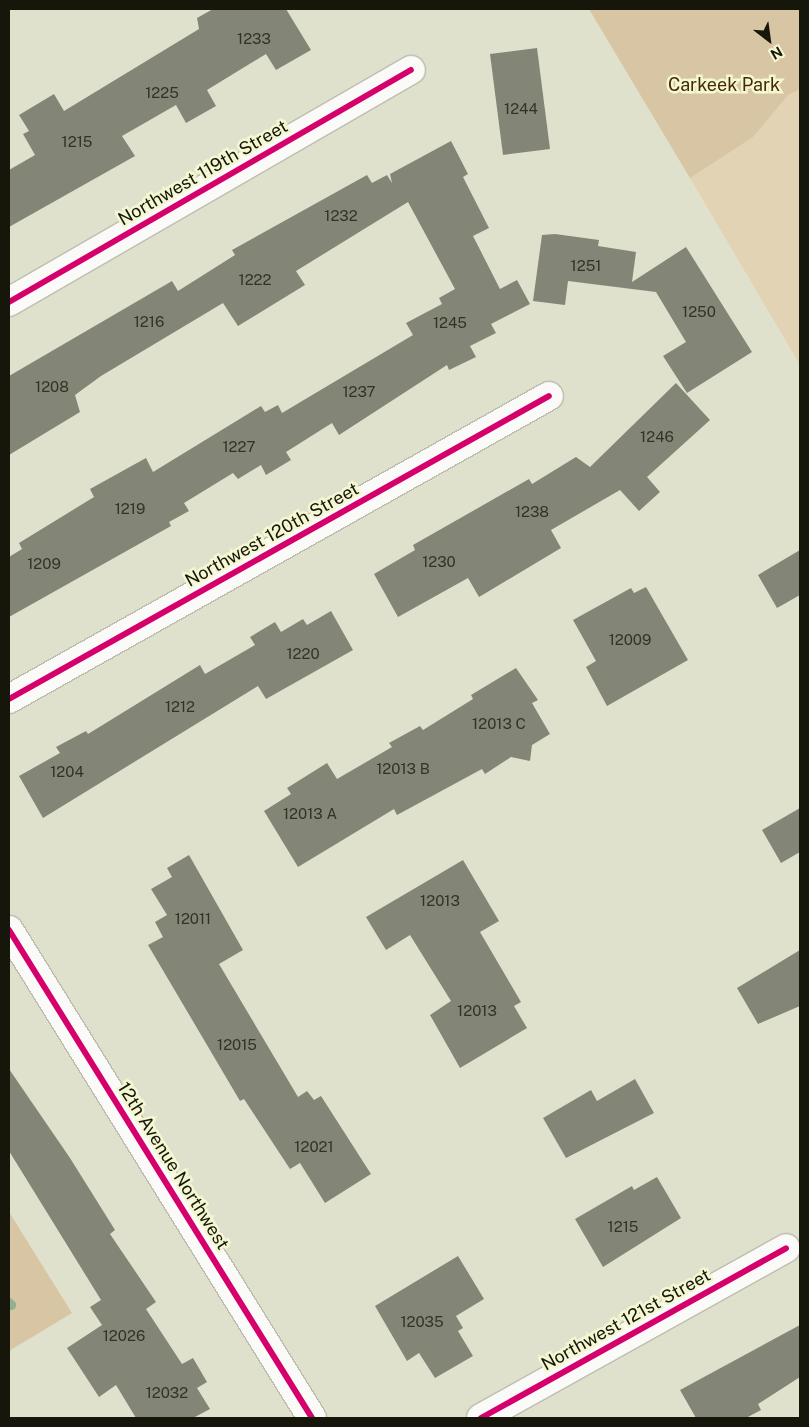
<!DOCTYPE html>
<style>
body{margin:0}
#map{position:relative;width:809px;height:1427px;overflow:hidden;background:#e0e1cd;font-family:"Public Sans",sans-serif}
div>[style]{position:absolute}
[style*='--x']{left:calc(var(--x)*1px);top:calc(var(--y)*1px);width:calc(var(--w)*1px);rotate:calc(var(--a)*1deg)}
.green>*{inset:0;background:#e3d3b5}
.forest>*{inset:0;background:#d8c5a3}
.stream>*{height:10px;margin:-5px;padding:0 5px;transform-origin:5px;border-radius:5px;background:#92b18f}
.building>*{inset:0;background:#838677}
.roads{filter:drop-shadow(1px 0 #bdbeae) drop-shadow(-1px 0 #bdbeae) drop-shadow(0 1px #bdbeae) drop-shadow(0 -1px #bdbeae)}
.minor>*{height:28px;margin:-14px;padding:0 14px;transform-origin:14px;border-radius:14px;background:#fafaf8}
.cycleway>*{height:6px;margin:-3px;padding:0 3px;transform-origin:3px;border-radius:3px;background:#d6006c}
span{translate:-50% -50%;white-space:nowrap;text-align:center;line-height:1.15;-webkit-text-stroke:5px #f5f7d2;paint-order:stroke}
.number-label{font-size:15px;color:#313325}
.number-label span{-webkit-text-stroke-width:0}
.park-label{font-size:18px;color:#442b04}
.street-label{font-size:18px;color:#16170a}
.frame{position:absolute;inset:0;border:10px solid #16170a;pointer-events:none}
.north{position:absolute;left:744px;top:15px;width:50px;height:50px;-webkit-text-stroke:4px #f5f7d2;paint-order:stroke;rotate:150deg;font-size:14px;font-weight:700;line-height:20px;text-align:center;color:#16170a}
.north::after{content:'';display:block;margin:auto;width:18px;height:22px;background:#16170a;clip-path:polygon(50% 0,100% 100%,50% 72%,0 100%)}
</style>
<div id="map">
<div class="green">
<div style="clip-path:polygon(589px 9px,800px 9px,800px 365px,690px 178px)"></div>
</div>
<div class="forest">
<div style="clip-path:polygon(589px 9px,800px 9px,800px 89px,788px 95px,753px 137px,690px 178px)"></div>
<div style="clip-path:polygon(9px 1212px,72px 1313px,9px 1351px)"></div>
</div>
<div class="stream">
<div style="--x:9;--y:1303;--w:3;--a:45"></div>
</div>
<div class="building">
<div style="clip-path:polygon(213px 9px,286px 9px,311px 50px,276px 70px,266px 54px,207px 90px,216px 106px,186px 123px,176px 105px,122px 136px,135px 156px,9px 227px,9px 170px,35px 155px,23px 134px,29px 131px,19px 115px,54px 94px,64px 111px,199px 29px,197px 18px)"></div>
<div style="clip-path:polygon(537px 48px,550px 149px,503px 155px,490px 54px)"></div>
<div style="clip-path:polygon(451px 141px,468px 174px,463px 177px,489px 228px,473px 236px,500px 289px,517px 280px,530px 304px,491px 324px,496px 333px,470px 346px,476px 357px,449px 370px,447px 365px,339px 435px,332px 423px,286px 452px,291px 460px,266px 475px,261px 465px,238px 479px,233px 473px,184px 503px,189px 511px,169px 522px,171px 526px,9px 617px,9px 557px,22px 549px,19px 543px,94px 497px,90px 489px,146px 458px,153px 472px,261px 406px,265px 412px,278px 405px,282px 413px,413px 335px,406px 323px,442px 304px,439px 298px,455px 289px,408px 202px,296px 271px,305px 285px,238px 326px,223px 303px,101px 376px,75px 395px,80px 412px,9px 455px,9px 376px,172px 281px,178px 291px,235px 255px,232px 250px,367px 175px,372px 183px,387px 175px,392px 183px,390px 174px)"></div>
<div style="clip-path:polygon(555px 234px,599px 240px,598px 246px,636px 252px,632px 282px,686px 247px,752px 352px,687px 393px,663px 356px,686px 342px,656px 292px,568px 281px,565px 305px,533px 301px,542px 235px)"></div>
<div style="clip-path:polygon(676px 383px,710px 420px,647px 477px,660px 492px,639px 511px,620px 490px,551px 530px,561px 548px,479px 597px,468px 578px,398px 617px,374px 574px,415px 550px,413px 545px,529px 479px,532px 484px,576px 457px,590px 467px)"></div>
<div style="clip-path:polygon(800px 550px,800px 595px,777px 608px,758px 575px)"></div>
<div style="clip-path:polygon(646px 587px,688px 660px,607px 706px,586px 667px,596px 661px,573px 620px,631px 588px,634px 593px)"></div>
<div style="clip-path:polygon(331px 611px,353px 650px,266px 699px,258px 686px,43px 818px,19px 776px,60px 753px,56px 747px,86px 731px,88px 734px,200px 665px,205px 674px,255px 645px,250px 637px,275px 622px,281px 632px,303px 619px,307px 625px)"></div>
<div style="clip-path:polygon(516px 668px,538px 700px,532px 703px,550px 734px,532px 745px,530px 761px,511px 757px,485px 774px,482px 769px,397px 815px,394px 809px,298px 867px,264px 811px,291px 794px,287px 788px,327px 763px,337px 779px,392px 747px,389px 743px,420px 726px,423px 730px,473px 699px,471px 695px)"></div>
<div style="clip-path:polygon(800px 808px,800px 852px,781px 863px,762px 830px)"></div>
<div style="clip-path:polygon(189px 855px,243px 950px,219px 964px,298px 1097px,307px 1091px,314px 1100px,321px 1096px,371px 1174px,325px 1203px,300px 1163px,290px 1169px,244px 1099px,240px 1101px,148px 945px,163px 937px,155px 922px,167px 915px,151px 889px,172px 877px,167px 868px)"></div>
<div style="clip-path:polygon(463px 860px,499px 921px,480px 932px,521px 1002px,514px 1006px,527px 1028px,460px 1068px,430px 1015px,451px 1001px,410px 935px,386px 950px,366px 917px)"></div>
<div style="clip-path:polygon(800px 950px,800px 1006px,758px 1024px,737px 988px)"></div>
<div style="clip-path:polygon(9px 1069px,70px 1158px,115px 1230px,110px 1234px,156px 1302px,146px 1309px,182px 1364px,193px 1358px,207px 1382px,197px 1388px,210px 1409px,193px 1418px,136px 1418px,116px 1385px,99px 1397px,67px 1348px,102px 1325px,90px 1307px,101px 1300px,9px 1151px)"></div>
<div style="clip-path:polygon(635px 1079px,654px 1113px,566px 1158px,543px 1118px,591px 1090px,597px 1101px)"></div>
<div style="clip-path:polygon(657px 1177px,681px 1218px,603px 1267px,575px 1219px,632px 1186px,634px 1190px)"></div>
<div style="clip-path:polygon(458px 1256px,484px 1299px,456px 1316px,463px 1328px,458px 1331px,473px 1356px,435px 1378px,419px 1353px,407px 1361px,375px 1306px)"></div>
<div style="clip-path:polygon(800px 1325px,800px 1377px,758px 1404px,761px 1410px,746px 1418px,696px 1418px,680px 1390px)"></div>
</div>
<div class="roads">
<div class="minor">
<div style="--x:9;--y:302;--w:464;--a:-30"></div>
<div style="--x:9;--y:699;--w:619;--a:-29.3"></div>
<div style="--x:9;--y:930;--w:574;--a:58.16"></div>
<div style="--x:481;--y:1418;--w:349;--a:-29.1"></div>
</div>
</div>
<div class="cycleway">
<div style="--x:9;--y:302;--w:464;--a:-30"></div>
<div style="--x:9;--y:699;--w:619;--a:-29.3"></div>
<div style="--x:9;--y:930;--w:574;--a:58.16"></div>
<div style="--x:481;--y:1418;--w:349;--a:-29.1"></div>
</div>
<div class="number-label">
<span style="left:254px;top:39px">1233</span>
<span style="left:162px;top:93px">1225</span>
<span style="left:521px;top:109px">1244</span>
<span style="left:77px;top:142px">1215</span>
<span style="left:341px;top:216px">1232</span>
<span style="left:586px;top:266px">1251</span>
<span style="left:255px;top:280px">1222</span>
<span style="left:699px;top:312px">1250</span>
<span style="left:149px;top:322px">1216</span>
<span style="left:450px;top:323px">1245</span>
<span style="left:52px;top:387px">1208</span>
<span style="left:359px;top:392px">1237</span>
<span style="left:657px;top:437px">1246</span>
<span style="left:239px;top:447px">1227</span>
<span style="left:130px;top:509px">1219</span>
<span style="left:532px;top:512px">1238</span>
<span style="left:439px;top:562px">1230</span>
<span style="left:44px;top:564px">1209</span>
<span style="left:630px;top:640px">12009</span>
<span style="left:303px;top:654px">1220</span>
<span style="left:180px;top:707px">1212</span>
<span style="left:499px;top:724px">12013 C</span>
<span style="left:403px;top:769px">12013 B</span>
<span style="left:67px;top:772px">1204</span>
<span style="left:310px;top:814px">12013 A</span>
<span style="left:440px;top:901px">12013</span>
<span style="left:193px;top:919px">12011</span>
<span style="left:477px;top:1011px">12013</span>
<span style="left:237px;top:1045px">12015</span>
<span style="left:314px;top:1147px">12021</span>
<span style="left:623px;top:1227px">1215</span>
<span style="left:422px;top:1322px">12035</span>
<span style="left:124px;top:1336px">12026</span>
<span style="left:167px;top:1393px">12032</span>
</div>
<div class="park-label">
<span style="left:724px;top:85px">Carkeek Park</span>
</div>
<div class="street-label">
<span style="left:203px;top:173px;rotate:-30deg">Northwest 119th Street</span>
<span style="left:272px;top:535px;rotate:-29deg">Northwest 120th Street</span>
<span style="left:173px;top:1166px;rotate:58deg">12th Avenue Northwest</span>
<span style="left:626px;top:1320px;rotate:-29deg">Northwest 121st Street</span>
</div>
<div class="frame"></div>
<div class="north">N</div>
</div>
